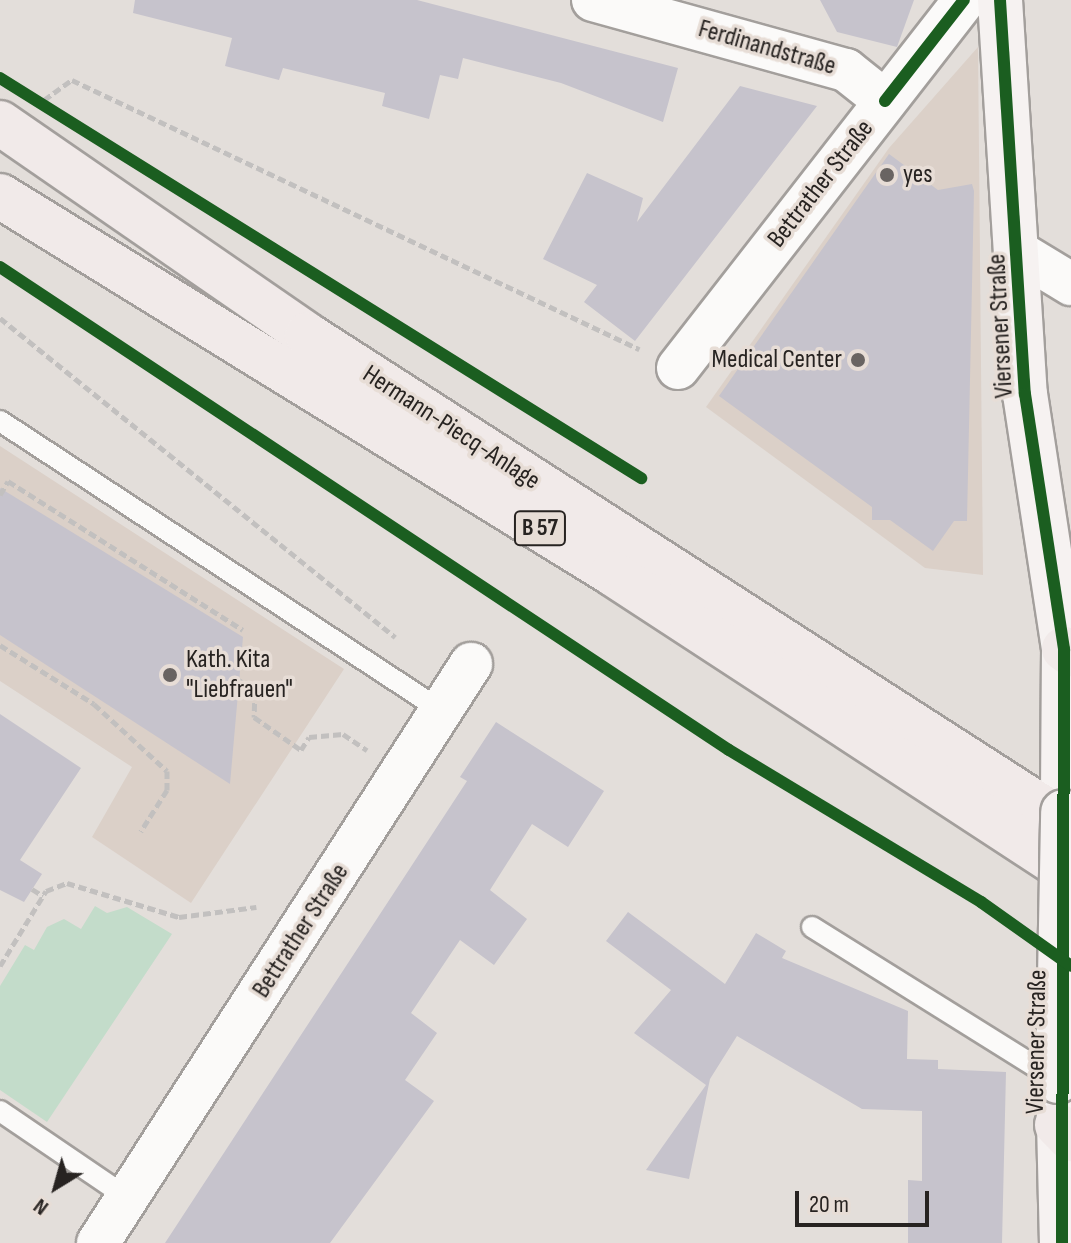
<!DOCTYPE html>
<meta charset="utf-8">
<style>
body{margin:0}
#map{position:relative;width:1071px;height:1243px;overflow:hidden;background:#e3deda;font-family:"Sofia Sans Condensed",sans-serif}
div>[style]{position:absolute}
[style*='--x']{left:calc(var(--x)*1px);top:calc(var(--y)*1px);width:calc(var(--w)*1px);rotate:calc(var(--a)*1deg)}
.built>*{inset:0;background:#dbd0c8}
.green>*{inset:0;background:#c3dcca}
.building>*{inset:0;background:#c6c3cc}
.path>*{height:5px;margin-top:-2.5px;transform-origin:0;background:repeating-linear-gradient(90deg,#c2c0bf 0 8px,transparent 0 12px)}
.roads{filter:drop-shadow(2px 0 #a39f9c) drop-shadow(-2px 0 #a39f9c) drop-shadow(0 2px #a39f9c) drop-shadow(0 -2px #a39f9c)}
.service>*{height:20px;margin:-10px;padding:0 10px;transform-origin:10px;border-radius:10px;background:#fbfaf9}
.minor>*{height:42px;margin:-21px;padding:0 21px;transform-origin:21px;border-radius:21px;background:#fbfaf9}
.secondary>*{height:44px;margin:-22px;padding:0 22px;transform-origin:22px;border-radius:22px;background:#f6f2f1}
.primary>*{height:44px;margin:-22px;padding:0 22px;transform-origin:22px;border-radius:22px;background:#f1eae9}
.bridges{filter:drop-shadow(2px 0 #a39f9c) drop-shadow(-2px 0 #a39f9c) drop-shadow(0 2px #a39f9c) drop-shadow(0 -2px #a39f9c)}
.secondary-bridge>*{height:44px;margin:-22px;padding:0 22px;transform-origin:22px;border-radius:22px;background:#f6f2f1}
.cycleway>*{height:12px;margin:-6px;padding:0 6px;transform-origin:6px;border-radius:6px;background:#1b5e20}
.dots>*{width:22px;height:22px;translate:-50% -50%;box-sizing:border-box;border:4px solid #e7ddd6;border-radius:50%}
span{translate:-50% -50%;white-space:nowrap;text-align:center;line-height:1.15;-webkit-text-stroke:7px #e7ddd6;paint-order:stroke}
.shield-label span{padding:2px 6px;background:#e7ddd6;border:2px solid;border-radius:6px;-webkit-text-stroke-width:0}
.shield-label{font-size:24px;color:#272321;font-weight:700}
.street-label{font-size:26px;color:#272321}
.poi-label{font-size:26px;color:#272321}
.left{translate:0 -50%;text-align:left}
.right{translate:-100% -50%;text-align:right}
.north{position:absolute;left:16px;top:1147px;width:80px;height:80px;-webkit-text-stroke:6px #e7ddd6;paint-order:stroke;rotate:217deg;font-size:22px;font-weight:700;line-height:32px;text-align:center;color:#272321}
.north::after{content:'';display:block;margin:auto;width:28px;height:36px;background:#272321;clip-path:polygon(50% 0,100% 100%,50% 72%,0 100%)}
.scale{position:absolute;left:795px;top:1191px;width:134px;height:36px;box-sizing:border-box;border:4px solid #272321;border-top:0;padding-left:10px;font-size:24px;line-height:28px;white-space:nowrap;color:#272321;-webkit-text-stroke:6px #e7ddd6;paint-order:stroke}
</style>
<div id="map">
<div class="built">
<div style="clip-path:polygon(978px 47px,983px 575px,925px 568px,706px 407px,889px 148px)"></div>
<div style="clip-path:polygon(0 446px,344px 669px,191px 903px,92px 837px,132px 767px,0 681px)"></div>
</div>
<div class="green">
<div style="clip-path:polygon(95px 906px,107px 913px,127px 907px,172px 934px,47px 1122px,0 1090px,0 986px,25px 945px,34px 950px,47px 927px,64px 919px,81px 929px)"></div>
</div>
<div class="building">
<div style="clip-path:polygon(135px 0,417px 0,678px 68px,663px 122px,561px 83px,463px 58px,458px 79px,440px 75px,429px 119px,382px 106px,385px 93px,283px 68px,279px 80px,225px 66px,232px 38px,133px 13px)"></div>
<div style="clip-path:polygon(820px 0,914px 0,897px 47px,837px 32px)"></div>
<div style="clip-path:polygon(740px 86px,817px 106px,635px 341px,584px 302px,597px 285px,543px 259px,587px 173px,643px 198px,637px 222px)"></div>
<div style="clip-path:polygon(889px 154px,938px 190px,972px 184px,974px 191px,967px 521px,954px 521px,933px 551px,890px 520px,872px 520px,872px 507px,719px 396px)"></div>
<div style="clip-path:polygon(0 488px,243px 637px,230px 784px,0 635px)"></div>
<div style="clip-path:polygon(0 714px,81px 768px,20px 860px,42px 874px,24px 902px,0 890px)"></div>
<div style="clip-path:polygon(496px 722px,604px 791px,568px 847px,532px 824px,490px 890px,527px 919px,494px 965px,460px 940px,411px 1013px,437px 1033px,405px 1080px,434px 1101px,330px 1243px,165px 1243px,467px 781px,460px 777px)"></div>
<div style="clip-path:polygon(628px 912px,725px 984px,756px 933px,786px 951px,782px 958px,908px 1011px,907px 1059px,938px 1060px,938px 1069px,1006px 1072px,1002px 1243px,908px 1243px,908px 1180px,922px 1181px,922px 1111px,862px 1109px,737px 1036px,710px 1079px,689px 1179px,646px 1170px,706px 1085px,634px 1033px,671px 990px,606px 941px)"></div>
</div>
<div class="path">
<div style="--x:44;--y:100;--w:34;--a:-36"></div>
<div style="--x:72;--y:80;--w:628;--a:25.38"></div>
<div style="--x:0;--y:318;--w:508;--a:38.92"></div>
<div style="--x:0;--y:495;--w:16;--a:-60"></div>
<div style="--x:8;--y:481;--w:278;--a:32.4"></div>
<div style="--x:0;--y:645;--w:111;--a:32.1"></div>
<div style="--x:94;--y:704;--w:99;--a:42.5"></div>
<div style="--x:167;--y:771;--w:19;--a:90"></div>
<div style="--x:167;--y:790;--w:49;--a:122.4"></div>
<div style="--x:239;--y:680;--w:19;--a:35"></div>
<div style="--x:255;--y:691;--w:26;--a:92"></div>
<div style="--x:254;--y:717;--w:57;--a:35.1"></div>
<div style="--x:301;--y:750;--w:15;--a:-58"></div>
<div style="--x:309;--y:737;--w:34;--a:-5"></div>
<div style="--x:343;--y:734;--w:29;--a:34"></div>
<div style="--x:32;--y:889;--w:13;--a:32"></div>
<div style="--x:0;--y:966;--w:88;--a:-58.5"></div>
<div style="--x:46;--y:891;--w:22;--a:-21"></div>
<div style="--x:67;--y:883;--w:117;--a:16.9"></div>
<div style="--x:179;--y:917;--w:78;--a:-7.4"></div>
</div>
<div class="roads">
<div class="service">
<div style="--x:0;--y:421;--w:532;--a:33.27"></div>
<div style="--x:812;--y:927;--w:290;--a:32"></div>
<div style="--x:0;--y:1111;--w:155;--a:34.2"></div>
</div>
<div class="minor">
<div style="--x:593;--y:0;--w:263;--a:15.5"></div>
<div style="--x:846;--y:70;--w:50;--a:38.5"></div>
<div style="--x:1020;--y:253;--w:60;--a:31.3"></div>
<div style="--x:678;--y:368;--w:466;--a:-52.1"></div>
<div style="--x:98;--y:1243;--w:689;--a:-57.21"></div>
</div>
<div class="secondary">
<div style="--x:1000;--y:0;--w:395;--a:86.4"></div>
<div style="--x:1025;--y:394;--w:258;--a:81.3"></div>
<div style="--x:1064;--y:649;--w:163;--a:90.4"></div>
<div style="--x:1058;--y:1081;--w:162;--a:88.6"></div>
</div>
<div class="primary">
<div style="--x:0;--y:123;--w:373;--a:34.6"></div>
<div style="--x:307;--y:335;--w:908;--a:32.73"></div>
<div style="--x:0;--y:196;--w:719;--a:31.63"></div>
<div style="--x:612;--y:573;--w:548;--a:33.17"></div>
<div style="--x:1064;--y:649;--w:9;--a:36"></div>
<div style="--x:1057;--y:1125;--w:20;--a:45"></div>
</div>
</div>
<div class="bridges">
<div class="secondary-bridge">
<div style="--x:1058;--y:1081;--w:269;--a:-88.9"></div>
</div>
</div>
<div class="cycleway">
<div style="--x:1000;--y:0;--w:395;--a:86.4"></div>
<div style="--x:1025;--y:394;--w:258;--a:81.3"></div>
<div style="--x:1064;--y:649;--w:594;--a:90.19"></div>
<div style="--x:0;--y:78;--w:756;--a:31.97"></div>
<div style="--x:885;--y:101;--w:128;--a:-52"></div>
<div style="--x:0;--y:267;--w:874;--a:33.53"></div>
<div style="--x:729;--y:750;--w:294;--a:31.1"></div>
<div style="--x:981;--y:902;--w:110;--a:35.4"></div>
</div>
<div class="dots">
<div style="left:887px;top:175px;background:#696462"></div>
<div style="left:858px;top:360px;background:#696462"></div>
<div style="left:170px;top:675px;background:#696462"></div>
</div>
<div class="shield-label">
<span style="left:540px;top:528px">B 57</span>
</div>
<div class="street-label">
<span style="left:767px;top:48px;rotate:16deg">Ferdinandstraße</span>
<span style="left:821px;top:184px;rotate:-52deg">Bettrather Straße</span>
<span style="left:1001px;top:326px;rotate:-93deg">Viersener Straße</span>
<span style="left:451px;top:428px;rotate:33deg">Hermann-Piecq-Anlage</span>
<span style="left:301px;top:931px;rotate:-57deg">Bettrather Straße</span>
<span style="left:1037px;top:1042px;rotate:-89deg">Viersener Straße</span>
</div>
<div class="poi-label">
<span class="left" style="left:903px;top:175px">yes</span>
<span class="right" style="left:842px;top:360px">Medical Center</span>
<span class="left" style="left:186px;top:675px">Kath. Kita<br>"Liebfrauen"</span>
</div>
<div class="north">N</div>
<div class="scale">20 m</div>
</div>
